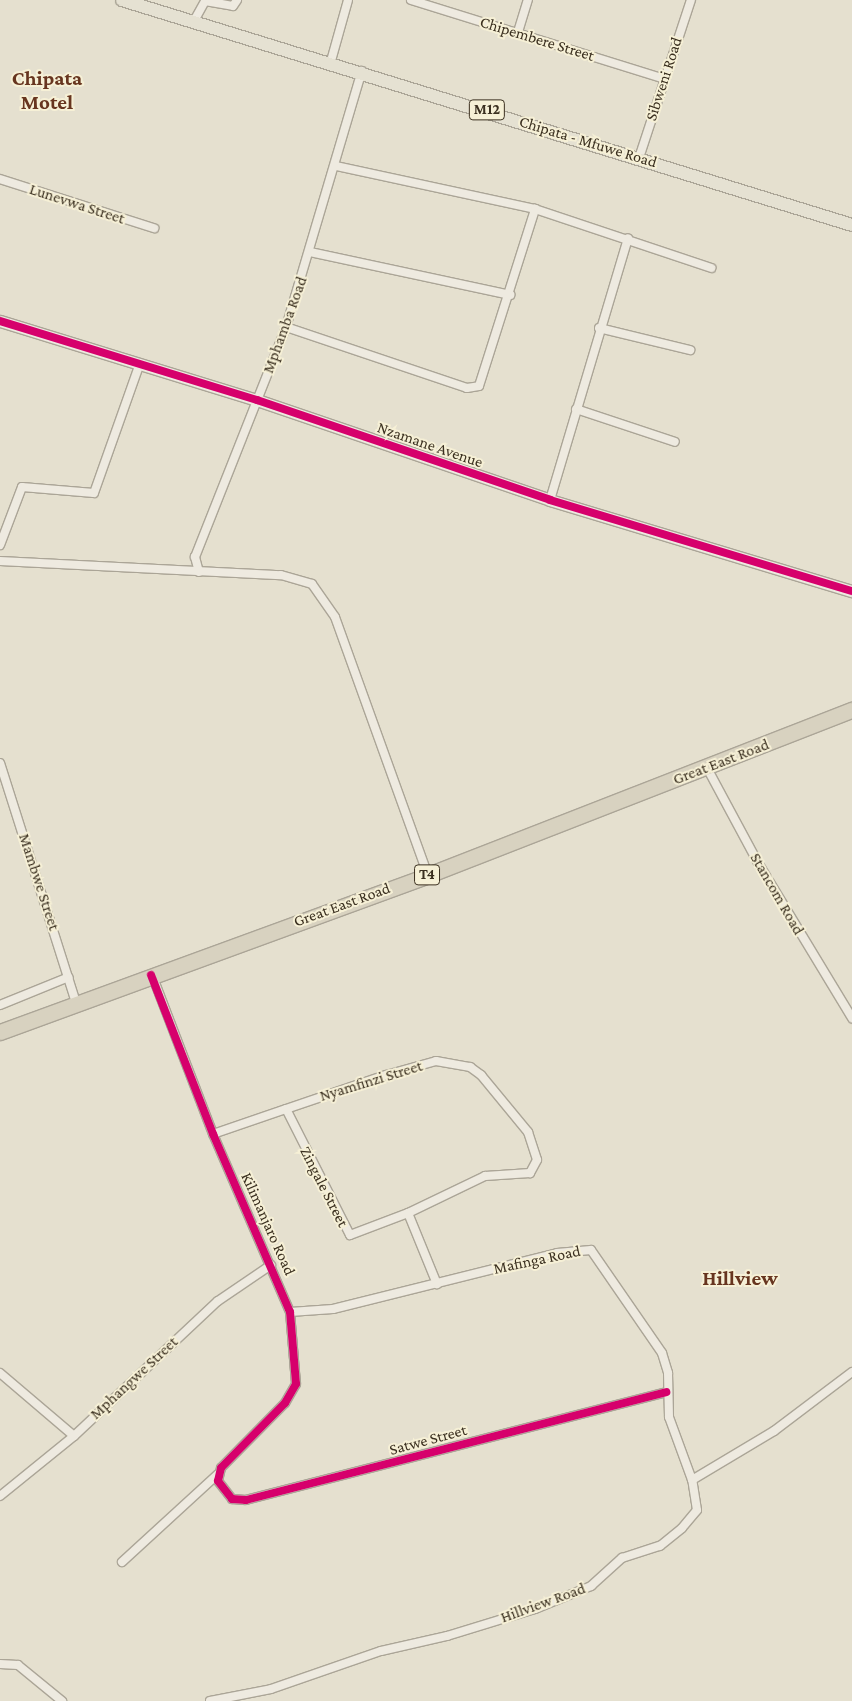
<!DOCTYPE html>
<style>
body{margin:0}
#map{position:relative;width:852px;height:1701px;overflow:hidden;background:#e5e0cf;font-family:"Crimson Pro",serif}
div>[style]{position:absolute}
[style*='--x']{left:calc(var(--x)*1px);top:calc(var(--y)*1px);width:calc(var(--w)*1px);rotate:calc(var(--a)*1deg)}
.roads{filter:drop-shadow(1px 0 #aba597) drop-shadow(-1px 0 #aba597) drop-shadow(0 1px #aba597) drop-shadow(0 -1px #aba597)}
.street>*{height:8px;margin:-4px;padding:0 4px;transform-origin:4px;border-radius:4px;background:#eeeae0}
.secondary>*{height:11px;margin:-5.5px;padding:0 5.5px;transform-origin:5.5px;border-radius:5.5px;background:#eeeae0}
.primary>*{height:12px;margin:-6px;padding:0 6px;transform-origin:6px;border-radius:6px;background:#e5e1d2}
.highway>*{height:15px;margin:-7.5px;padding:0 7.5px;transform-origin:7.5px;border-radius:7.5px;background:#d8d2c0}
.cycleway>*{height:8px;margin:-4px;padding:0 4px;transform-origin:4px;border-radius:4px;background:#d6006c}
span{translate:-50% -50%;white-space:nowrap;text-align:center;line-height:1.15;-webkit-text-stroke:4px #f6f0d6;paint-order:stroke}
.shield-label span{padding:1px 4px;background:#f6f0d6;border:1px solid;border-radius:4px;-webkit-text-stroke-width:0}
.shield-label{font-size:15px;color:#3a2f1f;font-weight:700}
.street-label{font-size:16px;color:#3a2f1f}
.district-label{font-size:21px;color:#67351f;font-weight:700}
</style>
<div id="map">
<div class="roads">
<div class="street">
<div style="--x:411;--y:0;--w:265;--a:17.3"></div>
<div style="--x:194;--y:21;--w:23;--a:-61"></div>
<div style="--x:205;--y:1;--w:28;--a:10"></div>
<div style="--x:233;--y:6;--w:7;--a:-56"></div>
<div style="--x:518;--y:32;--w:34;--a:-73"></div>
<div style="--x:331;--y:61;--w:63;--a:-74.4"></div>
<div style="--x:639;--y:158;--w:166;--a:-71.8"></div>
<div style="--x:336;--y:166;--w:204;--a:12.2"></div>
<div style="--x:535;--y:209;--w:186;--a:18.5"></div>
<div style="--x:0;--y:179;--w:162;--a:17.7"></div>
<div style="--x:310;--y:252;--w:205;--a:12.1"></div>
<div style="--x:286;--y:327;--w:191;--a:18.6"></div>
<div style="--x:467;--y:388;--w:12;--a:-9"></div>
<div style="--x:479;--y:386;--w:186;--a:-72.4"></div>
<div style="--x:599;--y:328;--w:94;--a:13.6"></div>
<div style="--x:576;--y:409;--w:104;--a:18.4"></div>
<div style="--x:550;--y:500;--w:273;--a:-73.4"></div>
<div style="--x:0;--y:545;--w:62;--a:-69.2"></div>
<div style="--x:22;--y:487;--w:72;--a:4.8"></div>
<div style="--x:94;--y:493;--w:135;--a:-70.5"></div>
<div style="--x:0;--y:561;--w:281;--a:2.9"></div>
<div style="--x:281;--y:575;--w:32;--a:16"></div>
<div style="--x:312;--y:584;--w:40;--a:55.1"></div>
<div style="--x:335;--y:617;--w:274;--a:70.2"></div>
<div style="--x:199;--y:572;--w:16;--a:-105"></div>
<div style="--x:195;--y:557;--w:247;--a:-68.4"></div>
<div style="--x:286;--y:327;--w:267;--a:-73.5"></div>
<div style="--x:0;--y:763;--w:252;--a:72.4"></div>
<div style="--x:707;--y:768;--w:106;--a:61.7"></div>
<div style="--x:757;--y:861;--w:184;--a:58.8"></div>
<div style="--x:152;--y:975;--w:170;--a:69"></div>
<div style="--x:213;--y:1134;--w:194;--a:66.6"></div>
<div style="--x:290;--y:1312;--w:72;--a:85.2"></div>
<div style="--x:296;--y:1384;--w:22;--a:120"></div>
<div style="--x:285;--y:1403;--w:91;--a:134.6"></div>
<div style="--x:221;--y:1468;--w:13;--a:103"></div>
<div style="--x:218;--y:1481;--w:23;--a:52"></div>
<div style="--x:232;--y:1499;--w:14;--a:4"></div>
<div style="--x:246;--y:1500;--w:434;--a:-14.4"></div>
<div style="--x:0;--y:1005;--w:74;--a:-22.1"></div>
<div style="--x:213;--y:1134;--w:77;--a:-18.9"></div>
<div style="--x:286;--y:1109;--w:106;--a:-18.8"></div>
<div style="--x:386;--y:1075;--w:52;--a:-15.6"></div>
<div style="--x:436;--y:1061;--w:35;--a:10"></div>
<div style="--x:470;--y:1067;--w:14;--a:36"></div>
<div style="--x:481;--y:1075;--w:74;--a:50.5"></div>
<div style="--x:528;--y:1132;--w:29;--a:72"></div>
<div style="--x:537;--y:1160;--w:15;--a:118"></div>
<div style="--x:530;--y:1173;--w:45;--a:176.2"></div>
<div style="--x:485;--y:1176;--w:85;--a:154.3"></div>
<div style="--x:408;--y:1213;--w:62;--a:159.2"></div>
<div style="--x:350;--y:1235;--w:141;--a:-116.9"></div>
<div style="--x:408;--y:1213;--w:77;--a:67.8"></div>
<div style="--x:290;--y:1312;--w:43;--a:-4"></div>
<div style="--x:333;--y:1309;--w:231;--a:-14"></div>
<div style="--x:557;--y:1253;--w:34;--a:-5"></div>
<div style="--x:591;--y:1250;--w:125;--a:55.4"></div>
<div style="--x:662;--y:1353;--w:21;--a:73"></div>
<div style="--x:668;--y:1373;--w:44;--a:88.7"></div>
<div style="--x:669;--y:1417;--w:67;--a:69.9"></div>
<div style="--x:0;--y:1373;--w:97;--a:40.4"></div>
<div style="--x:0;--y:1496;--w:95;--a:-39"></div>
<div style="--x:74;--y:1436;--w:197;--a:-43.2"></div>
<div style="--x:218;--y:1301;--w:64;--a:-34.2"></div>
<div style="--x:122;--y:1562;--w:130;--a:-42.5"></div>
<div style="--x:0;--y:1664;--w:18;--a:3"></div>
<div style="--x:18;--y:1665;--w:57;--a:39.3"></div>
<div style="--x:210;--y:1701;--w:62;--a:-11.1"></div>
<div style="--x:271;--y:1689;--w:116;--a:-19.1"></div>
<div style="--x:381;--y:1651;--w:68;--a:-12.8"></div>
<div style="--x:447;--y:1636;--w:92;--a:-17.1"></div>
<div style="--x:535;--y:1609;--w:61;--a:-22.3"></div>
<div style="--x:591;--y:1586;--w:42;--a:-42.1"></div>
<div style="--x:622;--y:1558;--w:40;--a:-18"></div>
<div style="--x:660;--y:1546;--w:28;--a:-39"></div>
<div style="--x:682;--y:1528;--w:23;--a:-50"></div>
<div style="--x:697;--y:1510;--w:30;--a:-99"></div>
<div style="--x:692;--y:1480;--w:96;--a:-30.9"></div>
<div style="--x:774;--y:1431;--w:98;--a:-37.1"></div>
</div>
<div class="secondary">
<div style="--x:0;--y:321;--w:269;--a:17.1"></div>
<div style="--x:257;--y:400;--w:310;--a:18.8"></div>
<div style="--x:550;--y:500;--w:315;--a:16.8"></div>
</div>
<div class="primary">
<div style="--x:122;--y:0;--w:764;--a:17.13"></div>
</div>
<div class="highway">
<div style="--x:0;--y:1032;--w:456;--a:-20.1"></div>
<div style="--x:428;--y:875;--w:455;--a:-21.3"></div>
</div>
</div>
<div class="cycleway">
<div style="--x:0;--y:321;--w:269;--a:17.1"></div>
<div style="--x:257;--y:400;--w:310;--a:18.8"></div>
<div style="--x:550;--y:500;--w:315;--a:16.8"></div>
<div style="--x:151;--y:975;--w:171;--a:68.7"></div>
<div style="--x:213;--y:1134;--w:194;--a:66.6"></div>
<div style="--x:290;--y:1312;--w:72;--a:85.2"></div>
<div style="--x:296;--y:1384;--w:22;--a:120"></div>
<div style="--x:285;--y:1403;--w:91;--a:134.6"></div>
<div style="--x:221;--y:1468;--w:13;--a:103"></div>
<div style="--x:218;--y:1481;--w:23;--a:52"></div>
<div style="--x:232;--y:1499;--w:14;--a:4"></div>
<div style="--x:246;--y:1500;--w:434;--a:-14.4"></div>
</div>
<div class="shield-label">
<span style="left:487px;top:110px">M12</span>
<span style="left:427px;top:875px">T4</span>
</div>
<div class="street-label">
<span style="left:537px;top:39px;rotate:17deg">Chipembere Street</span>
<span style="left:664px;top:79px;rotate:-72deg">Sibweni Road</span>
<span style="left:588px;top:142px;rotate:17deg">Chipata - Mfuwe Road</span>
<span style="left:77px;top:204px;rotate:18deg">Lunevwa Street</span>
<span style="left:285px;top:325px;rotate:-70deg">Mphamba Road</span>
<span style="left:430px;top:445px;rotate:19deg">Nzamane Avenue</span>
<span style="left:721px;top:762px;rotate:-21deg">Great East Road</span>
<span style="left:39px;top:882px;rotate:72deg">Mambwe Street</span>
<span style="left:777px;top:894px;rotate:60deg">Stancom Road</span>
<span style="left:342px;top:905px;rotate:-20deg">Great East Road</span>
<span style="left:371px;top:1081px;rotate:-17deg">Nyamfinzi Street</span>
<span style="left:324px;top:1187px;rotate:63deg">Zingale Street</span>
<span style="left:268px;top:1224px;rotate:66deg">Kilimanjaro Road</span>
<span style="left:537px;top:1260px;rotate:-12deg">Mafinga Road</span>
<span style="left:134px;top:1378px;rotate:-43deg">Mphangwe Street</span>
<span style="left:428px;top:1440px;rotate:-15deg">Satwe Street</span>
<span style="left:543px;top:1603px;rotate:-20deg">Hillview Road</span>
</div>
<div class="district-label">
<span style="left:47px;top:90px">Chipata<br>Motel</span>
<span style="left:740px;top:1278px">Hillview</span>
</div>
</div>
